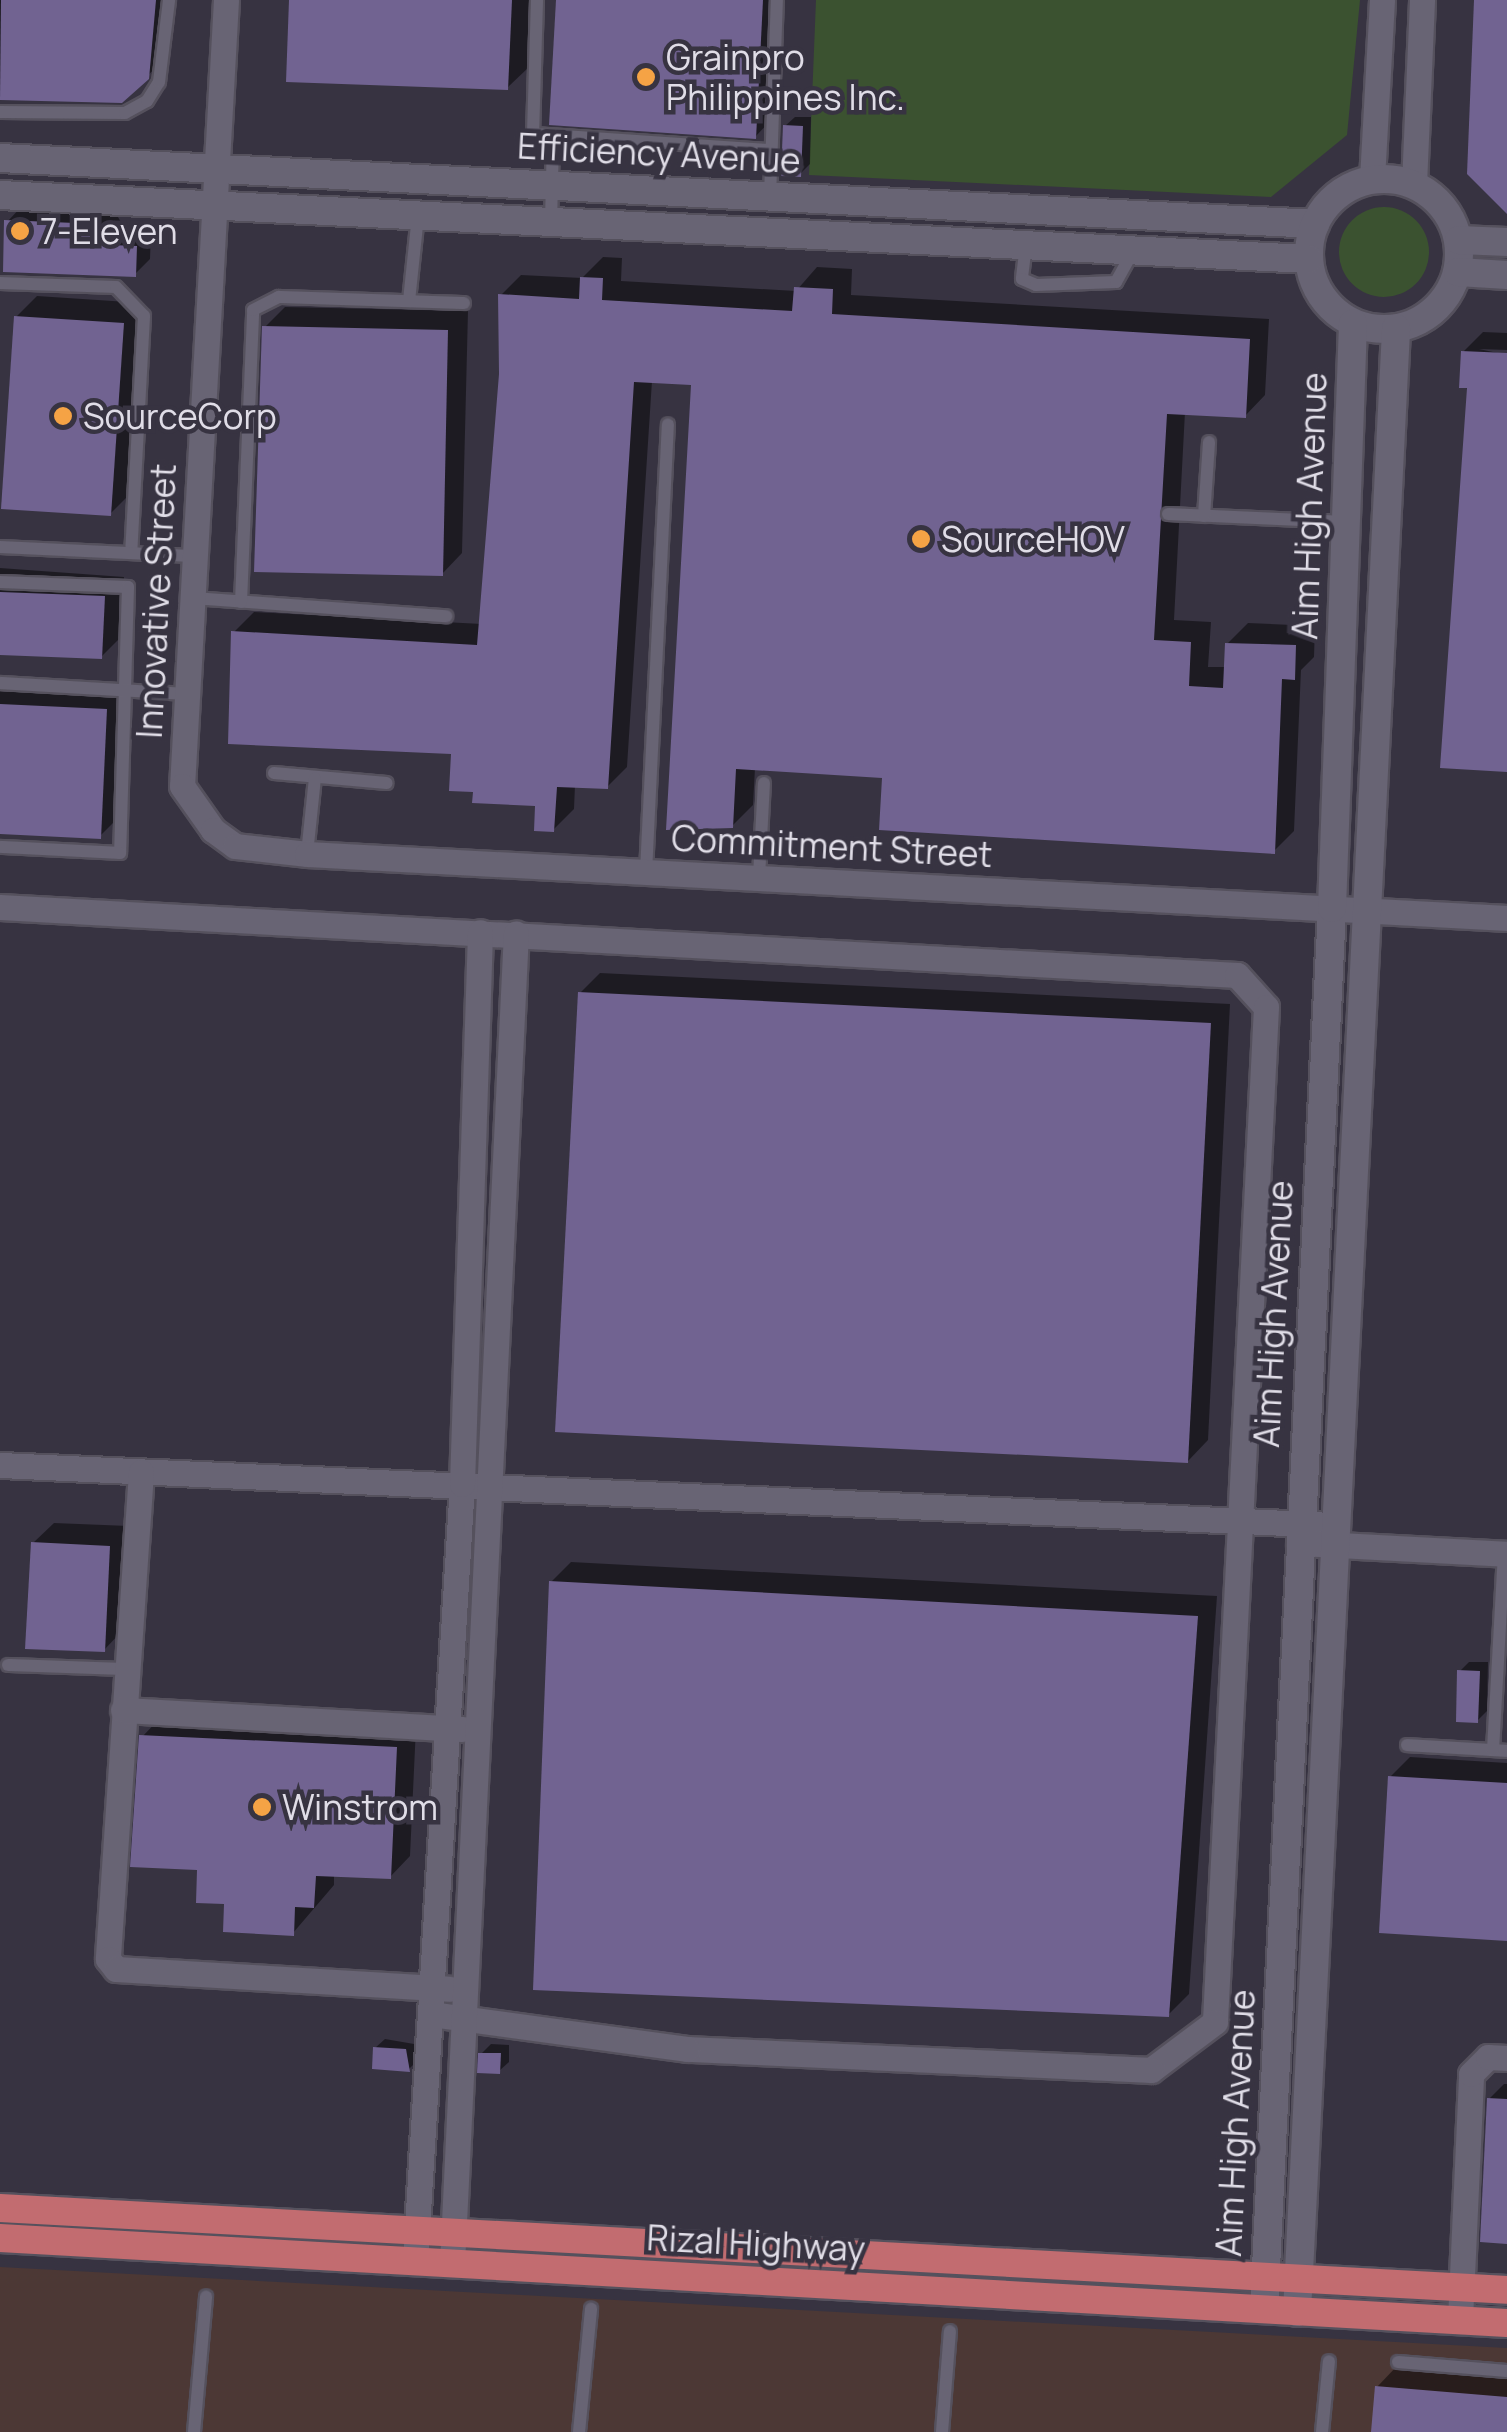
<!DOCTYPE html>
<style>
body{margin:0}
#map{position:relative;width:1507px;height:2432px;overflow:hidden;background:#373341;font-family:Manrope,sans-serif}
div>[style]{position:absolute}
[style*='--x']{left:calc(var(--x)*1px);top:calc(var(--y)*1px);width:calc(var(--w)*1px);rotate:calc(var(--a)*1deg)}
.industrial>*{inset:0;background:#4c3835}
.green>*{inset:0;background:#3b5230}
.round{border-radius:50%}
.shadow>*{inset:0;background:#0007}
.building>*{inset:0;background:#716391}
.roads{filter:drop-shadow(2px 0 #55515d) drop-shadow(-2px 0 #55515d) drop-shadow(0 2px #55515d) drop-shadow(0 -2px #55515d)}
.service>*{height:12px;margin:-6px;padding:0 6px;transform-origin:6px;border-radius:6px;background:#686474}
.minor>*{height:25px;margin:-12.5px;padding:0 12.5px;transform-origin:12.5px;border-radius:12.5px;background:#686474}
.tertiary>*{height:28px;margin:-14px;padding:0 14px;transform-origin:14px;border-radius:14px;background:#686474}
.tertiary>.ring{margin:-14px;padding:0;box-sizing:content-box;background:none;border:28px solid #686474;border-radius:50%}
.primary>*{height:28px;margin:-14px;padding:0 14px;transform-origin:14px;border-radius:14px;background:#c26c70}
.dots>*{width:28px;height:28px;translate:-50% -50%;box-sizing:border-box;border:5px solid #373341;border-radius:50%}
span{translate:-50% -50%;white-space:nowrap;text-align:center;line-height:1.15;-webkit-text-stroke:9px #373341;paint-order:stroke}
.poi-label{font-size:35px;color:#e0dde7}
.left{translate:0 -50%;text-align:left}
.street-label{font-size:35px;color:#e0dde7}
</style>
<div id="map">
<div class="industrial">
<div style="clip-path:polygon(0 2267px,1507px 2348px,1507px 2432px,0 2432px)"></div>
</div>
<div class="green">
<div style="clip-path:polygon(816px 0,1360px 0,1347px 135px,1271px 197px,809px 175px)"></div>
<div class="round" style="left:1339px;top:207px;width:90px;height:90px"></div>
</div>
<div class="shadow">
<div style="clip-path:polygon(0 0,172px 0,168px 56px,122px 100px,0 97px)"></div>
<div style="clip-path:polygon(292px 0,529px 0,528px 68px,507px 88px)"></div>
<div style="clip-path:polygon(558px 0,781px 0,775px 116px,755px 137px)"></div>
<div style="clip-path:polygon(795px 117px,811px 117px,810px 164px,800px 174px,785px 126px)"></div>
<div style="clip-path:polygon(22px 206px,114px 210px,126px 231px,151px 232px,150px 259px,135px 274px,7px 222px)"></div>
<div style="clip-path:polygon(603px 257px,622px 258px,621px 281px,796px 291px,817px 267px,852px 269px,851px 295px,1269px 319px,1265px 395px,1245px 416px,1185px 412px,1174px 620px,1211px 622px,1208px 667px,1226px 667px,1227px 644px,1248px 623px,1315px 626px,1314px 657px,1301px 670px,1294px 831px,1274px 851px,885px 776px,755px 768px,753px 805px,732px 826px,694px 383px,652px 381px,627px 767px,607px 787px,575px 785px,574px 809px,553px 830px,538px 803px,476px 790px,453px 752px,234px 632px,254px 612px,482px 624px,502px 374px,501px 295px,521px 275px,582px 278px)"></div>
<div style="clip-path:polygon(37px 296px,143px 303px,131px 493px,110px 514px,16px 317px)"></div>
<div style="clip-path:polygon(285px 307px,468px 311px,462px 553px,442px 574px,265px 327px)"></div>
<div style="clip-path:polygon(1483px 332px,1507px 333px,1507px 350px,1479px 349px,1507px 355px,1507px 770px,1463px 352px)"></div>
<div style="clip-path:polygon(0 568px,124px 577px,121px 637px,101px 657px,0 652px)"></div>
<div style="clip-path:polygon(0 683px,127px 690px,120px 816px,100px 836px,0 831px)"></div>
<div style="clip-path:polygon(600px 973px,1230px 1004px,1208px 1440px,1188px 1461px,580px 993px)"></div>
<div style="clip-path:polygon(54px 1523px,129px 1526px,124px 1629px,104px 1650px,33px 1543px)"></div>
<div style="clip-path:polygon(571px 1562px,1217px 1596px,1189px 1994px,1168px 2015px,551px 1582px)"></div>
<div style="clip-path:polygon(1469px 1662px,1488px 1662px,1487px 1711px,1477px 1721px,1459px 1672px)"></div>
<div style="clip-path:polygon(162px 1716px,416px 1727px,410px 1856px,390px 1877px,334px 1874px,334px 1885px,293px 1933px,226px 1902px,200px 1868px,142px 1737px)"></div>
<div style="clip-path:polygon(1410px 1757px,1507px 1763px,1507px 1938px,1390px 1777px)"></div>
<div style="clip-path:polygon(385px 2039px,420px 2045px,419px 2059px,409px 2069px,375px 2048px)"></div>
<div style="clip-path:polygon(491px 2044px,509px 2045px,509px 2062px,499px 2071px,481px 2054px)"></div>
<div style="clip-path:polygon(1504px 2084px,1507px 2084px,1507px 2241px,1489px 2099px)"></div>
<div style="clip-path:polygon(1397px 2366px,1507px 2376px,1507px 2432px,1373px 2432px,1377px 2387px)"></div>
</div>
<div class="building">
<div style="clip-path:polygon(1px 0,156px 0,149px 79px,122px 103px,0 100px)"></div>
<div style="clip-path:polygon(289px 0,512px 0,508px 90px,286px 82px)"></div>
<div style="clip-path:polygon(556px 0,763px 0,756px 139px,549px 125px)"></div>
<div style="clip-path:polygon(1474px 0,1507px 0,1507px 214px,1467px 174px)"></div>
<div style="clip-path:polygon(783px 125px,803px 126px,801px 177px,781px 176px)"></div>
<div style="clip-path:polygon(4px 220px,99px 224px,111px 245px,137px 246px,136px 277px,3px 272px)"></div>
<div style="clip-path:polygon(580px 277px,603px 278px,602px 300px,792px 311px,794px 287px,833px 289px,832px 314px,1250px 339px,1246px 418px,1167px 414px,1154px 640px,1191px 642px,1189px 686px,1223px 688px,1225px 643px,1296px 645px,1295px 680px,1282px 679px,1275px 854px,879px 830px,882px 778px,736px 769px,733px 828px,666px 830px,691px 385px,634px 382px,608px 789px,557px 787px,554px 832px,534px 831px,535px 806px,472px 803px,473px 792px,449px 791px,451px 754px,228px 744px,231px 631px,477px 645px,499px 374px,498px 294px,579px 299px)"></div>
<div style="clip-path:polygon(14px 316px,124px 323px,111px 516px,1px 509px)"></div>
<div style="clip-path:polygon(262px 326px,448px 330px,443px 576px,254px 572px)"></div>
<div style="clip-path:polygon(1461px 351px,1507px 353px,1507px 772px,1440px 768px,1467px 388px,1459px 388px)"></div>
<div style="clip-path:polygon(0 592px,105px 596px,102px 659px,0 655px)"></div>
<div style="clip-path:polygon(0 704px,107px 709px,101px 839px,0 834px)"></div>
<div style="clip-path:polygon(578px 992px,1211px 1023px,1188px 1463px,555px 1432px)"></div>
<div style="clip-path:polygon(31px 1542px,110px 1546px,105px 1652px,25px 1649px)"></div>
<div style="clip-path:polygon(549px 1581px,1198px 1616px,1169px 2017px,533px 1990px)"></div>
<div style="clip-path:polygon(1457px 1670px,1480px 1671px,1478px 1723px,1456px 1722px)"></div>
<div style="clip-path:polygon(139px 1735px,397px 1747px,391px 1879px,316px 1876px,314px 1908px,295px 1907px,294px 1936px,223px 1932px,224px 1904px,196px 1903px,197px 1870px,130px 1867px)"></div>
<div style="clip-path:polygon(1388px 1776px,1507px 1783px,1507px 1941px,1379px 1933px)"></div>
<div style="clip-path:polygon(373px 2047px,406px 2049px,410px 2072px,372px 2069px)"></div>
<div style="clip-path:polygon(478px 2053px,501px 2053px,500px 2074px,477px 2073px)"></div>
<div style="clip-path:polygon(1487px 2098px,1507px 2099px,1507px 2244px,1480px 2242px)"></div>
<div style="clip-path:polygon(1375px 2386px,1507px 2397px,1507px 2432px,1371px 2432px)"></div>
</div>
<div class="roads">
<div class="service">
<div style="--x:537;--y:0;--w:134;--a:91.7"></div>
<div style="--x:533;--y:134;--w:236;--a:3.9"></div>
<div style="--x:0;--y:112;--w:125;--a:0.5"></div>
<div style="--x:125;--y:113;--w:25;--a:-29"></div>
<div style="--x:147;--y:101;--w:22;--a:-58"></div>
<div style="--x:159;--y:82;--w:83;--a:-83"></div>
<div style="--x:770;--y:197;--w:197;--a:-88"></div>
<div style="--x:551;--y:222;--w:84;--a:-88.6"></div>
<div style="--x:1026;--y:245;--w:34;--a:97"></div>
<div style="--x:1022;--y:279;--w:15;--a:23"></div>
<div style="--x:1036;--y:285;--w:80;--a:-2.1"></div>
<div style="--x:1116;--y:282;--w:35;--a:-61"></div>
<div style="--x:0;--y:283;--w:116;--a:2"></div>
<div style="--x:116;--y:287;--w:40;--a:46"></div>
<div style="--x:144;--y:316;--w:237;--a:93.1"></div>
<div style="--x:409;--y:301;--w:86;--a:-84"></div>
<div style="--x:1168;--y:514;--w:177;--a:2.6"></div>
<div style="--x:1204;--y:516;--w:74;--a:-86.1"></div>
<div style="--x:0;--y:547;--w:192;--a:2.7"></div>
<div style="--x:0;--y:582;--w:128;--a:2.2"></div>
<div style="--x:128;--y:587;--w:266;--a:91.7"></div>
<div style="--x:120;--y:853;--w:120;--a:-177.1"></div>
<div style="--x:192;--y:598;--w:255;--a:4.1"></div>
<div style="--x:241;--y:602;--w:292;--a:-87.6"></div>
<div style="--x:253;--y:310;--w:29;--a:-27"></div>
<div style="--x:279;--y:297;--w:185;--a:1.9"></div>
<div style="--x:0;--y:683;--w:185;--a:3.4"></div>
<div style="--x:274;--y:773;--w:113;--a:5.1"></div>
<div style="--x:307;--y:854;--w:76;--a:-84"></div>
<div style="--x:646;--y:872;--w:448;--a:-87.2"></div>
<div style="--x:759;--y:877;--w:94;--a:-87"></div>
<div style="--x:8;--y:1665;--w:117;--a:2"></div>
<div style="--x:1407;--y:1745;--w:100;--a:3.4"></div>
<div style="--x:1493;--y:1750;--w:197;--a:-86.8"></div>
<div style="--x:1398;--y:2362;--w:109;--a:4.7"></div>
<div style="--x:194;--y:2432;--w:136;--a:-84.9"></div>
<div style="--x:579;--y:2432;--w:124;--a:-84.4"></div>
<div style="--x:942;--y:2432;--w:101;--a:-85.5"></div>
<div style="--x:1322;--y:2432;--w:71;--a:-84.4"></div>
</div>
<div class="minor">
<div style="--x:226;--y:0;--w:787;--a:93.2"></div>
<div style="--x:182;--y:786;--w:54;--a:54.8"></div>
<div style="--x:213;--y:830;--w:27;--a:36"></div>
<div style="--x:235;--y:846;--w:72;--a:6.3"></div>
<div style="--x:307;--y:854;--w:1202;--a:3.05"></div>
<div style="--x:1372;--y:179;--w:179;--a:-86.8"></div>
<div style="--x:1414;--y:184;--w:184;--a:-87.5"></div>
<div style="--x:0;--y:907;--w:1239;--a:3.15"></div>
<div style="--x:1237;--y:975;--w:43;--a:47.8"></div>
<div style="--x:1266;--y:1007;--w:1016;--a:92.88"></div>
<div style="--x:1215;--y:2022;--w:80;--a:143.1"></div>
<div style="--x:1151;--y:2070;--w:464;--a:-177.4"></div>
<div style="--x:687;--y:2049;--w:258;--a:-172.2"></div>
<div style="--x:0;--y:1465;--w:1334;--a:2.58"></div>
<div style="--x:141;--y:1472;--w:488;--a:93.9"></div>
<div style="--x:108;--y:1959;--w:13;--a:51"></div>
<div style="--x:116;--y:1969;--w:334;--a:3.4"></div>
<div style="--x:1299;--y:1543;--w:208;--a:3"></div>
<div style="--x:123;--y:1710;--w:340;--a:3.2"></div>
<div style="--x:415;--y:2261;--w:778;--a:-86.54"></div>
<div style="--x:462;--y:1484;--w:552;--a:-88.13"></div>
<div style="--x:452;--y:2264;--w:1332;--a:-87.25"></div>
<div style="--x:1460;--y:2320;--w:246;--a:-87.4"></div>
<div style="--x:1471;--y:2074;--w:24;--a:-45"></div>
<div style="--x:1488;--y:2057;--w:19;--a:3"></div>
</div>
<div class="tertiary">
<div style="--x:0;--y:158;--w:1317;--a:2.87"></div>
<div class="ring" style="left:1309px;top:179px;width:122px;height:122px"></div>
<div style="--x:0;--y:195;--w:1310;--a:2.8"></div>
<div style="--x:1459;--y:240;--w:48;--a:2.4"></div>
<div style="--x:1458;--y:272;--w:49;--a:3.5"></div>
<div style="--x:1264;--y:2309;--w:1403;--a:-87.22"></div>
<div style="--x:1332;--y:908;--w:585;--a:-87.94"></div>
<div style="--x:1297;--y:2312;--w:1986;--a:-87.14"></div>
</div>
<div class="primary">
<div style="--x:0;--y:2208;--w:1509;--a:3.11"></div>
<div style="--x:0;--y:2238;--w:1509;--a:3.23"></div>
</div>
</div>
<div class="dots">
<div style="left:646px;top:77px;background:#f5a345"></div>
<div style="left:20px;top:231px;background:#f5a345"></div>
<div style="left:63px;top:416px;background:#f5a345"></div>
<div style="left:921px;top:539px;background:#f5a345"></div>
<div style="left:262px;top:1807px;background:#f5a345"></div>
</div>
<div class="poi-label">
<span class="left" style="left:666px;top:77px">Grainpro<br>Philippines Inc.</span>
<span class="left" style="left:40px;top:231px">7-Eleven</span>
<span class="left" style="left:83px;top:416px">SourceCorp</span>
<span class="left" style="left:941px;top:539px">SourceHOV</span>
<span class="left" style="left:282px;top:1807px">Winstrom</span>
</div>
<div class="street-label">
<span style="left:659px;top:153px;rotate:3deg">Efficiency Avenue</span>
<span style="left:1309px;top:506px;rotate:-88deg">Aim High Avenue</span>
<span style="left:156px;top:601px;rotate:-87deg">Innovative Street</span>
<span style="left:832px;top:846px;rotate:3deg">Commitment Street</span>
<span style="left:1273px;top:1314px;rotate:-87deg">Aim High Avenue</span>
<span style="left:1235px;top:2123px;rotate:-87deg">Aim High Avenue</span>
<span style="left:756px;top:2243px;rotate:3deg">Rizal Highway</span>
</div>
</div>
